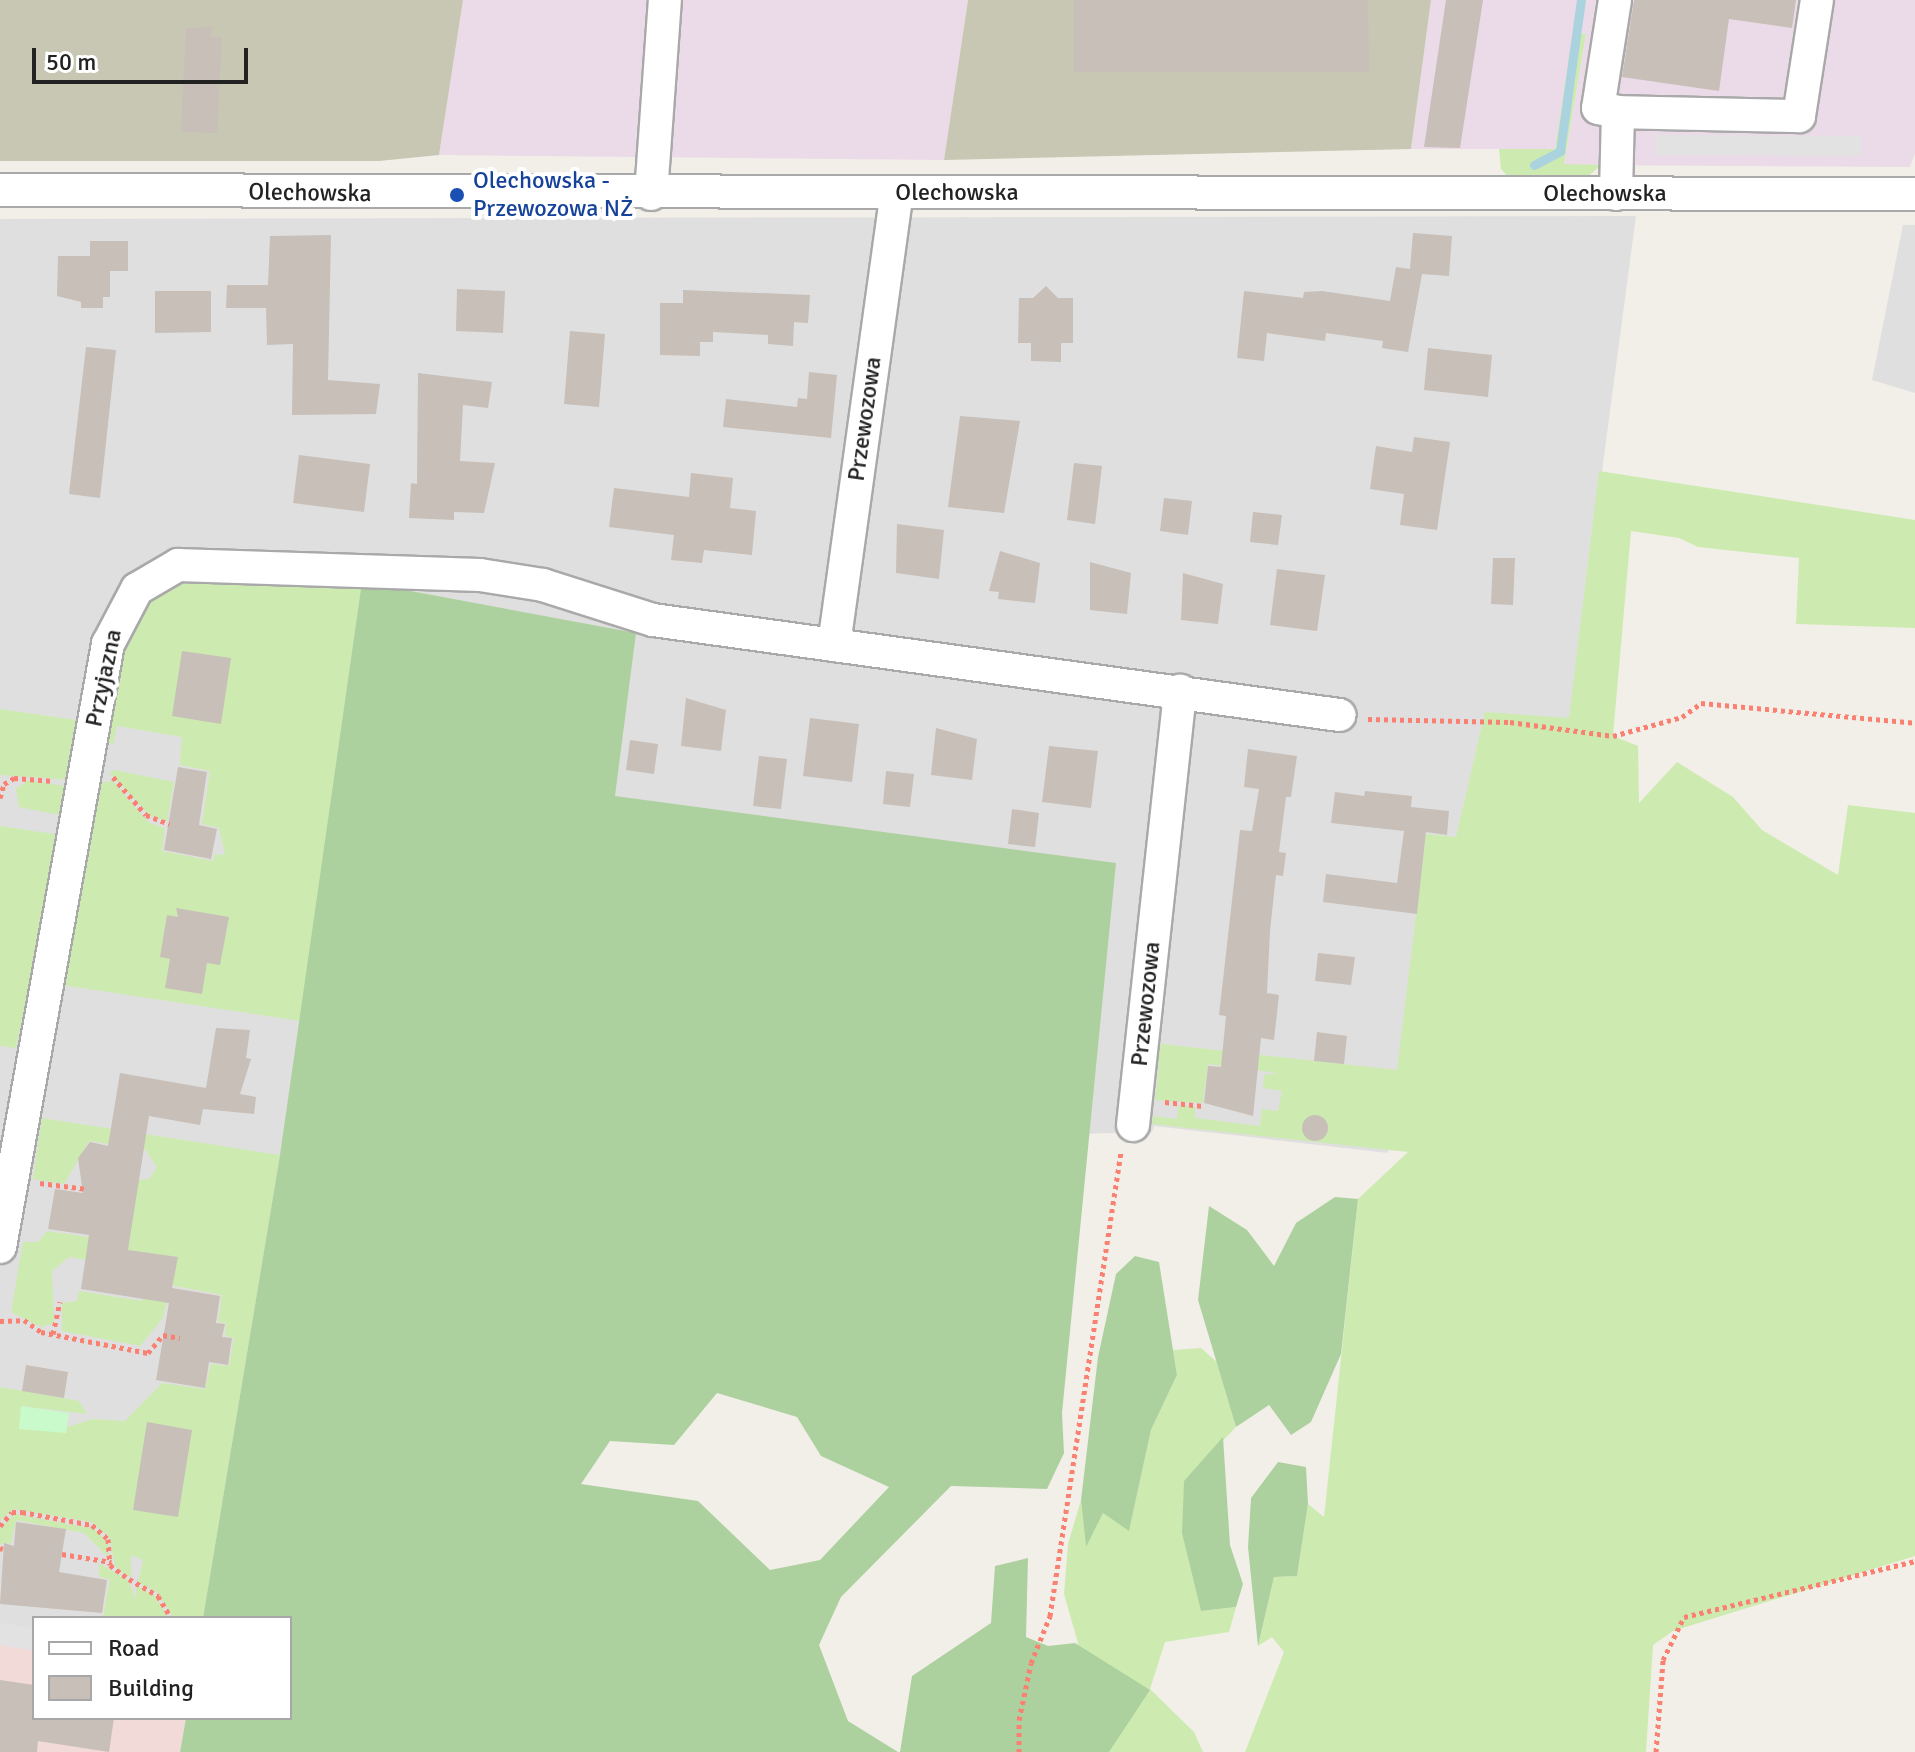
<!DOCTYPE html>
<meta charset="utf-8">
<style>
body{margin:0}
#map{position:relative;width:1915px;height:1752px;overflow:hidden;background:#f2efe9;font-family:Signika,sans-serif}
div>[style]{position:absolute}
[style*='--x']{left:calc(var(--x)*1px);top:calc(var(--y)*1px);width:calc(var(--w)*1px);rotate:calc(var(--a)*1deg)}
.residential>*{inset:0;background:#e0dfdf}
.commercial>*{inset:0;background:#f2dad9}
.industrial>*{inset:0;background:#ebdbe8}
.construction>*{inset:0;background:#c7c7b4}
.grass>*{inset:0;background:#cdebb0}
.forest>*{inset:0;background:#add19e}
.park>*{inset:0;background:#c8facc}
.parking>*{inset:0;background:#e2e2e2}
.stream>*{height:9px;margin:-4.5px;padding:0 4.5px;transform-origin:4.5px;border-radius:4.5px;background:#aad3df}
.building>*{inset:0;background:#c7bfb8}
.round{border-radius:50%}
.path>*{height:5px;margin-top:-2.5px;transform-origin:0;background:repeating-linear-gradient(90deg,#fa8072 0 4px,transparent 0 8px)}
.roads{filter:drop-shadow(2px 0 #a9a9a9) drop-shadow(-2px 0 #a9a9a9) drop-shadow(0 2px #a9a9a9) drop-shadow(0 -2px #a9a9a9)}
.minor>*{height:32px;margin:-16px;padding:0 16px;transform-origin:16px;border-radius:16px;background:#fff}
.dots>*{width:22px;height:22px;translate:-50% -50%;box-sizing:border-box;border:4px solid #fff;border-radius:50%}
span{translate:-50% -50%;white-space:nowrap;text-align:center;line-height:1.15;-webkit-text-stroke:8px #fff;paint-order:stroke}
.transit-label{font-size:24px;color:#164399}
.left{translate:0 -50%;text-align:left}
.street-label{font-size:24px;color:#222}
.legend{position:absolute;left:32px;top:1616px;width:260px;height:104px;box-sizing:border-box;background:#fff;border:2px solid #a7a7a7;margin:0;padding:10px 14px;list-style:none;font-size:24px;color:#222}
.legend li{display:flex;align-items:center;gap:16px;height:40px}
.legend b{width:40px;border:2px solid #a7a7a7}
.scale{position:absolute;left:32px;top:48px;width:216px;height:36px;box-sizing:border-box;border:4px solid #222;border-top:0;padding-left:10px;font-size:24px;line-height:28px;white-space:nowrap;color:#222;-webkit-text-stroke:6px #fff;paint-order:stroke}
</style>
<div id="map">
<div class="residential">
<div style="clip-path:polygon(1636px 216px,1569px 719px,1458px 839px,1426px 834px,1388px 1153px,1154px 1126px,1152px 1132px,280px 1155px,203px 1618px,34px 1618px,34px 1629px,0 1623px,0 219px)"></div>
<div style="clip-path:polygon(1903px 225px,1915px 225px,1915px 393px,1872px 380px)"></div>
</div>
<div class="commercial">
<div style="clip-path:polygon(0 1623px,34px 1629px,34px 1718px,186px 1718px,180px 1752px,0 1752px)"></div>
</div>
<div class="industrial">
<div style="clip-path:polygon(463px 0,968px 0,944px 160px,439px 155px)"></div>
<div style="clip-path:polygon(1431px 0,1915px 0,1915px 153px,1910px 167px,1564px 165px,1586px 34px,1574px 32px,1555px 149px,1411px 149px)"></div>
</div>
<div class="construction">
<div style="clip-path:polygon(0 0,463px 0,439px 155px,379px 161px,0 161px)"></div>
<div style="clip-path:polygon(968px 0,1431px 0,1411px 149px,944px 160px)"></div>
</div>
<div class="grass">
<div style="clip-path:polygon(1573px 32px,1586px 34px,1564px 164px,1601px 165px,1585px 179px,1513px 182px,1501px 169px,1499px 149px,1555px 149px)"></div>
<div style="clip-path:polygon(1599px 471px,1915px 520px,1915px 628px,1796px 624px,1799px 558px,1698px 547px,1679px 538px,1631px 531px,1613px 736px,1638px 746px,1639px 803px,1677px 762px,1733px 797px,1762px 830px,1838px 875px,1848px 805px,1915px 813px,1915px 1556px,1673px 1631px,1653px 1645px,1646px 1752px,1245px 1752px,1284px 1652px,1272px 1637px,1258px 1646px,1274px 1577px,1297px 1576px,1308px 1504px,1324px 1517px,1358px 1199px,1408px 1152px,1152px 1124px,1153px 1116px,1177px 1119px,1179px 1105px,1195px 1107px,1195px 1118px,1260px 1126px,1262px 1109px,1278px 1111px,1282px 1091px,1263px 1088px,1264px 1075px,1278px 1073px,1208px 1064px,1203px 1103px,1155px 1100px,1159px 1064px,1152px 1056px,1153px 1043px,1397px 1070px,1426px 834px,1456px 837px,1485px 712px,1569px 718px)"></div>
<div style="clip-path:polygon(172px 578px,362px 582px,300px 1021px,61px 985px,92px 784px,113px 781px,148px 822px,165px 828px,162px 851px,213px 861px,215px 854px,225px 855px,219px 828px,202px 824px,210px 771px,180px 765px,182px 737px,117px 726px,113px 745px,100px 735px,128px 617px)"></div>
<div style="clip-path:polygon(0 709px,83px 721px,72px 780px,0 775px)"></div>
<div style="clip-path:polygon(115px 770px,174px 782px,167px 821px,150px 816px,109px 773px)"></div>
<div style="clip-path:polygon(28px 780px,71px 787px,65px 816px,19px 807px,16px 789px)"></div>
<div style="clip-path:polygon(0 826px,61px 835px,16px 1048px,0 1046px)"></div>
<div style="clip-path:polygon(42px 1118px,280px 1155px,203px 1618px,173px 1618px,158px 1593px,138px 1582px,143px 1560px,131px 1555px,131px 1577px,124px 1574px,115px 1566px,109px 1536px,91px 1522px,13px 1509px,0 1521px,0 1387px,79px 1401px,87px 1414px,21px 1406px,66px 1433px,67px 1427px,93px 1419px,125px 1421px,162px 1383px,205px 1389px,211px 1364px,229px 1366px,234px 1338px,225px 1336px,226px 1323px,218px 1322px,222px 1295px,170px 1285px,163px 1318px,140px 1346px,62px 1331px,62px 1303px,77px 1301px,79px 1291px,142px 1301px,148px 1271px,69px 1257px,52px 1271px,54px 1323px,41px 1327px,11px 1312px,23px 1242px,38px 1242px,47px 1231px,129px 1243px,135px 1180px,149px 1179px,157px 1167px,145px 1149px,89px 1141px,64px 1184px,33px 1179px)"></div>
<div style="clip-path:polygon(1201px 1348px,1217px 1362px,1236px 1427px,1184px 1481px,1201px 1611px,1236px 1607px,1229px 1632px,1165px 1642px,1150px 1689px,1194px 1732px,1203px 1752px,1109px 1752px,1064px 1594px,1068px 1544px,1081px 1500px,1086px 1546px,1103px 1513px,1129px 1530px,1151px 1430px,1177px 1375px,1173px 1350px)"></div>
<div style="clip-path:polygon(14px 1514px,95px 1529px,108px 1542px,109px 1558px,84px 1533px,16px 1520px,11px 1543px,0 1544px,0 1529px)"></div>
<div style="clip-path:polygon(99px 1563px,128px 1580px,136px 1599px,136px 1585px,154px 1595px,169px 1618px,103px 1617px,110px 1580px,99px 1576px)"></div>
</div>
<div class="forest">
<div style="clip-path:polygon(evenodd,362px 582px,636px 633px,615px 796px,1116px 863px,1062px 1413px,1064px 1453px,1047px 1489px,951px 1486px,841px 1597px,819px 1645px,848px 1721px,898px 1752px,180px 1752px,186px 1718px,290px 1718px,290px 1618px,203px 1618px,280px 1155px,362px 582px,717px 1393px,797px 1417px,821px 1456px,889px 1487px,820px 1560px,770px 1570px,698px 1501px,581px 1484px,610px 1441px,674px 1445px,717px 1393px)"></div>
<div style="clip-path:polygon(1335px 1197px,1358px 1199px,1341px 1354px,1311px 1422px,1291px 1435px,1269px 1405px,1236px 1427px,1198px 1300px,1209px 1206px,1247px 1230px,1274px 1266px,1296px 1223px)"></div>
<div style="clip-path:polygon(1135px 1256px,1159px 1262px,1177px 1375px,1151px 1430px,1129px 1531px,1103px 1513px,1086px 1547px,1081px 1500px,1098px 1357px,1116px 1274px)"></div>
<div style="clip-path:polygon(1223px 1437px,1230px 1545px,1243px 1584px,1236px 1607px,1201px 1611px,1182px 1533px,1184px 1481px)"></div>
<div style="clip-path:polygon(1278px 1462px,1306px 1467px,1308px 1504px,1297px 1576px,1274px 1577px,1258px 1646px,1248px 1547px,1251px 1498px)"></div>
<div style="clip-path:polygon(1028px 1558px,1026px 1637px,1048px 1646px,1075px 1643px,1150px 1690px,1109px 1752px,900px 1752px,912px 1676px,991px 1623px,995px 1566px)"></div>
</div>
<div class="park">
<div style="clip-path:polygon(21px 1406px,69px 1413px,66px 1433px,19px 1429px)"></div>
</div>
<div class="parking">
<div style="clip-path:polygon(1655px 135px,1861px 136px,1861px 156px,1655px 155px)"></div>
<div style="clip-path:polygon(0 1623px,34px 1629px,34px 1651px,0 1645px)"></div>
</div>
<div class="stream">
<div style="--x:1534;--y:165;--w:30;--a:-28"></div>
<div style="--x:1560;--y:151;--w:152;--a:-82.1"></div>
</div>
<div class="building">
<div style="clip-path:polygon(1074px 0,1368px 0,1369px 72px,1074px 72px)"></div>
<div style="clip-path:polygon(1446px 0,1483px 0,1460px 148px,1424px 147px)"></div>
<div style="clip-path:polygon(1634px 0,1796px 0,1792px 28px,1729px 19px,1719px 91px,1622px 77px)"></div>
<div style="clip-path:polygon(212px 27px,211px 37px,222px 37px,217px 133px,181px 132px,186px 28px)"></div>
<div style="clip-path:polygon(1413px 233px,1452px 236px,1449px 276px,1422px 274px,1408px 352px,1382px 348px,1383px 341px,1326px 333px,1325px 341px,1267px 333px,1264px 361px,1237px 358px,1244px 291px,1303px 298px,1304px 292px,1322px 291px,1390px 301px,1396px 267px,1410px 269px)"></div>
<div style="clip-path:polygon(331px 235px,328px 380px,380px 384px,376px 414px,292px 415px,293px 344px,267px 345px,266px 308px,226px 308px,227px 285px,268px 285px,270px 236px)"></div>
<div style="clip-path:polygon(90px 241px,128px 241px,128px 271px,110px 271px,110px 297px,103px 297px,103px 308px,81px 308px,81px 302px,57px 296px,58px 256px,90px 256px)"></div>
<div style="clip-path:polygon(1046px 286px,1058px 298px,1073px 298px,1073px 343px,1061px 343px,1061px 362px,1031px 361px,1031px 343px,1018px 343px,1019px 298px,1033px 298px)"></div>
<div style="clip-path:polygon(457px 289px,505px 291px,503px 333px,456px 331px)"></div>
<div style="clip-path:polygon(683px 290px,810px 295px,808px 323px,794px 322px,793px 346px,768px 344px,768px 335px,713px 332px,713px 342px,700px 342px,700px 356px,660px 355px,660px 303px,683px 303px)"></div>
<div style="clip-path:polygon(155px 291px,211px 291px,211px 332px,155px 333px)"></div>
<div style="clip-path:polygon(570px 331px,605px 334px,599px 407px,564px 404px)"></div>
<div style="clip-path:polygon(86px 347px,116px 350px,100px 498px,69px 494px)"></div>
<div style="clip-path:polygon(1428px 348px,1492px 355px,1488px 397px,1424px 390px)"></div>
<div style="clip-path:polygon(809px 372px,837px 375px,831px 438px,723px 427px,726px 399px,797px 407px,798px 398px,807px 399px)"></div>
<div style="clip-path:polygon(418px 373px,492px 382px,488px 408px,463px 405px,460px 461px,495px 463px,484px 513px,454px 512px,454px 520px,409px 518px,411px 483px,417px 484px)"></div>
<div style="clip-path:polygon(960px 416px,1020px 421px,1004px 513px,948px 507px)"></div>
<div style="clip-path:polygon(1414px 437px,1450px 442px,1437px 530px,1400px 525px,1404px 494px,1370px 489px,1376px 446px,1412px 452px)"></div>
<div style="clip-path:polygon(299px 455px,370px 464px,364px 512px,293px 503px)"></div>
<div style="clip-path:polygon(1074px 463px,1102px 466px,1095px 524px,1067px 520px)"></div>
<div style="clip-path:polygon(691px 473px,733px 478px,730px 508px,756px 511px,752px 555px,704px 550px,702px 563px,671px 560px,674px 535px,609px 527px,614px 488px,689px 497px)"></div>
<div style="clip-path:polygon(1164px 498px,1192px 501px,1188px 535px,1160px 531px)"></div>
<div style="clip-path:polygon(1253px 512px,1282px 515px,1278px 545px,1250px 542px)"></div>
<div style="clip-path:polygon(897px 524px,944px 530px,939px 579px,896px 573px)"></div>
<div style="clip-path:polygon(1000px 551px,1040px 563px,1035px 603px,998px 599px,999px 592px,989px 591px)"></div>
<div style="clip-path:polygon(1493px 558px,1515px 558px,1513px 605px,1491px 604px)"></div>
<div style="clip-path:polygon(1090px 562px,1131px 573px,1127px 614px,1090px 610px)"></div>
<div style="clip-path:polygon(1277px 569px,1325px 575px,1317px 631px,1270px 625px)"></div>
<div style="clip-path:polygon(1183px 573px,1223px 584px,1218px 624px,1181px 620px)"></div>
<div style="clip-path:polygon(182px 651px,231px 658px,221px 724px,172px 716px)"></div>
<div style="clip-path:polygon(686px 698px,726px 710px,721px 751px,681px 746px)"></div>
<div style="clip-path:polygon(810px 718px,859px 724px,852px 782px,803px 776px)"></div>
<div style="clip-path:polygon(936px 728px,977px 739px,972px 780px,931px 775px)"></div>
<div style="clip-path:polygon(630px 740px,658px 744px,654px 774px,626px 770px)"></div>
<div style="clip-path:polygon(1049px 746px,1098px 751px,1091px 808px,1042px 802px)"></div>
<div style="clip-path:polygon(1248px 749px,1297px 756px,1291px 797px,1286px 797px,1279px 852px,1286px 853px,1283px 876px,1276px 875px,1270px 931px,1267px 993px,1279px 995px,1274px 1040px,1261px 1038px,1253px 1116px,1204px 1103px,1208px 1066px,1221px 1067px,1226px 1016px,1219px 1015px,1240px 830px,1252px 831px,1259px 789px,1244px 787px)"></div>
<div style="clip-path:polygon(759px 756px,787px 759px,781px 809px,753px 806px)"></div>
<div style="clip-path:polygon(178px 767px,207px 772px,199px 825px,217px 829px,211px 859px,164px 850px)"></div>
<div style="clip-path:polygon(886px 771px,914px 774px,910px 807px,883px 804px)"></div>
<div style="clip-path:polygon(1365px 791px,1412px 796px,1411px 807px,1449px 811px,1447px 835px,1426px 832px,1417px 914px,1323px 902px,1326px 874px,1397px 883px,1404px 831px,1331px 823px,1335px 792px,1364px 796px)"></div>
<div style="clip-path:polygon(1012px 809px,1039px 813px,1035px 847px,1008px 844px)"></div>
<div style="clip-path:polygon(176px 908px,229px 917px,220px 965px,207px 963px,202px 994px,165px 988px,170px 959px,160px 957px,167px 915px,178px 917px)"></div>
<div style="clip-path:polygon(1318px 953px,1355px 957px,1351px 985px,1315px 981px)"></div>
<div style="clip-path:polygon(216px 1028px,250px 1030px,246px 1058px,251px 1059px,240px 1094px,256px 1097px,254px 1114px,203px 1109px,200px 1125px,149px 1116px,128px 1250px,178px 1257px,172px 1288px,220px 1296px,216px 1323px,225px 1324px,222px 1337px,232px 1338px,228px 1365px,209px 1362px,205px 1388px,156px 1380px,169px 1303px,81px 1289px,89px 1235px,48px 1229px,55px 1189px,83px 1193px,78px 1158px,90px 1142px,108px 1146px,120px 1073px,206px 1088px)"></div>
<div style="clip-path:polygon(1317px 1032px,1347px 1036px,1344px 1064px,1314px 1061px)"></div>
<div class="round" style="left:1302px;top:1115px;width:26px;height:26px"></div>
<div style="clip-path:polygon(26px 1365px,68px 1372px,64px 1398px,22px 1391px)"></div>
<div style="clip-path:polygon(147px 1422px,192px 1430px,178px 1517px,133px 1510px)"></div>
<div style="clip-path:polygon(16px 1522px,66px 1529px,59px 1572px,107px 1580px,102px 1613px,0 1604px,4px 1543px,14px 1546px)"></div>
<div style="clip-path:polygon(0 1680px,34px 1685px,34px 1718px,114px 1718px,109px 1752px,38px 1741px,37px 1752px,0 1752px)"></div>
</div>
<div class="path">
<div style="--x:1368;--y:719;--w:142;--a:1.2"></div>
<div style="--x:1510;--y:722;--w:104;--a:7.7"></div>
<div style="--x:1613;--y:736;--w:72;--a:-15.4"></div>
<div style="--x:1682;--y:717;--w:24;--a:-36"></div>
<div style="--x:1701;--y:703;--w:215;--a:5.3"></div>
<div style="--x:113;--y:777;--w:50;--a:49"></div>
<div style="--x:146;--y:815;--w:25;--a:21"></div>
<div style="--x:0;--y:798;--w:15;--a:-74"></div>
<div style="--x:4;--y:784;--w:12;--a:-31"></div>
<div style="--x:14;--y:778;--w:40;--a:4.3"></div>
<div style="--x:1165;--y:1102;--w:38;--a:6"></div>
<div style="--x:40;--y:1183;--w:47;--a:7.3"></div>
<div style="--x:0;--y:1321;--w:24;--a:-2"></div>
<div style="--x:24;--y:1320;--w:21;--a:35"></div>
<div style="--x:41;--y:1332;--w:109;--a:11.1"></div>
<div style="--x:148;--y:1353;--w:23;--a:-50"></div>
<div style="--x:163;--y:1335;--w:17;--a:10"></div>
<div style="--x:53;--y:1334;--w:33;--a:-78"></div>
<div style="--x:0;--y:1526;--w:18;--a:-49"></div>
<div style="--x:12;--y:1512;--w:10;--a:0"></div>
<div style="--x:22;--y:1512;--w:71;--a:10.5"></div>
<div style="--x:92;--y:1525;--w:21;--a:41"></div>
<div style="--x:108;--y:1539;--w:26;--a:86"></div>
<div style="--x:110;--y:1565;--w:20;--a:37"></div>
<div style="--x:0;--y:1548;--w:3;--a:18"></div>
<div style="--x:62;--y:1554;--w:50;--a:9.3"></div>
<div style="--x:129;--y:1579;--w:34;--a:30"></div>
<div style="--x:158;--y:1596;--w:26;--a:59"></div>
<div style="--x:1019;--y:1752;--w:32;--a:-90"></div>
<div style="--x:1019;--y:1720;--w:58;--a:-78.1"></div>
<div style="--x:1031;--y:1663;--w:51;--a:-68"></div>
<div style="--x:1050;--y:1616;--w:469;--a:-81.3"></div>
<div style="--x:1656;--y:1752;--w:92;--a:-85.6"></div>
<div style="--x:1663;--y:1660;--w:48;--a:-64"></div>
<div style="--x:1684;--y:1617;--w:238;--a:-13.6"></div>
</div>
<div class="roads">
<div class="minor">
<div style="--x:1615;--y:0;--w:109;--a:98.9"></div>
<div style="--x:1598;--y:108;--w:20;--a:11"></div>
<div style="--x:1618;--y:112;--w:82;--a:91.4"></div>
<div style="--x:1618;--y:112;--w:181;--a:1.3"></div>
<div style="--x:1799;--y:116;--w:117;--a:-81.2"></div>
<div style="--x:0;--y:190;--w:1915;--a:0.12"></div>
<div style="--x:651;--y:194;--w:195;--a:-85.9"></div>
<div style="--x:834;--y:645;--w:456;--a:-82.1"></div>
<div style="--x:1133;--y:1125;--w:437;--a:-83.8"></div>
<div style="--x:0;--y:1247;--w:613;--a:-79.85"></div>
<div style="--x:108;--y:644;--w:62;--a:-62.2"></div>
<div style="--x:137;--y:589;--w:48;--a:-30.3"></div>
<div style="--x:178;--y:565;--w:302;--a:1.9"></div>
<div style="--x:480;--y:575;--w:64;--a:9"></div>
<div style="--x:543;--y:585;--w:115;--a:17.7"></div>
<div style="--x:653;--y:620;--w:693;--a:7.88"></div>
</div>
</div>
<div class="dots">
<div style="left:457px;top:195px;background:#1a4fb4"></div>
</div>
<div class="transit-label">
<span class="left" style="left:473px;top:195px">Olechowska -<br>Przewozowa NŻ</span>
</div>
<div class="street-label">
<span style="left:310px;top:193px;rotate:1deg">Olechowska</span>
<span style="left:957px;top:193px">Olechowska</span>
<span style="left:1605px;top:194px">Olechowska</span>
<span style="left:865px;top:419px;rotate:-82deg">Przewozowa</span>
<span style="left:104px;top:678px;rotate:-78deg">Przyjazna</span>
<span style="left:1146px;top:1004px;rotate:-84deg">Przewozowa</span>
</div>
<ul class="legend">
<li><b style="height:10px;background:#fff"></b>Road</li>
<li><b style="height:22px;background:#c7bfb8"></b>Building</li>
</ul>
<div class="scale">50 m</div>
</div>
